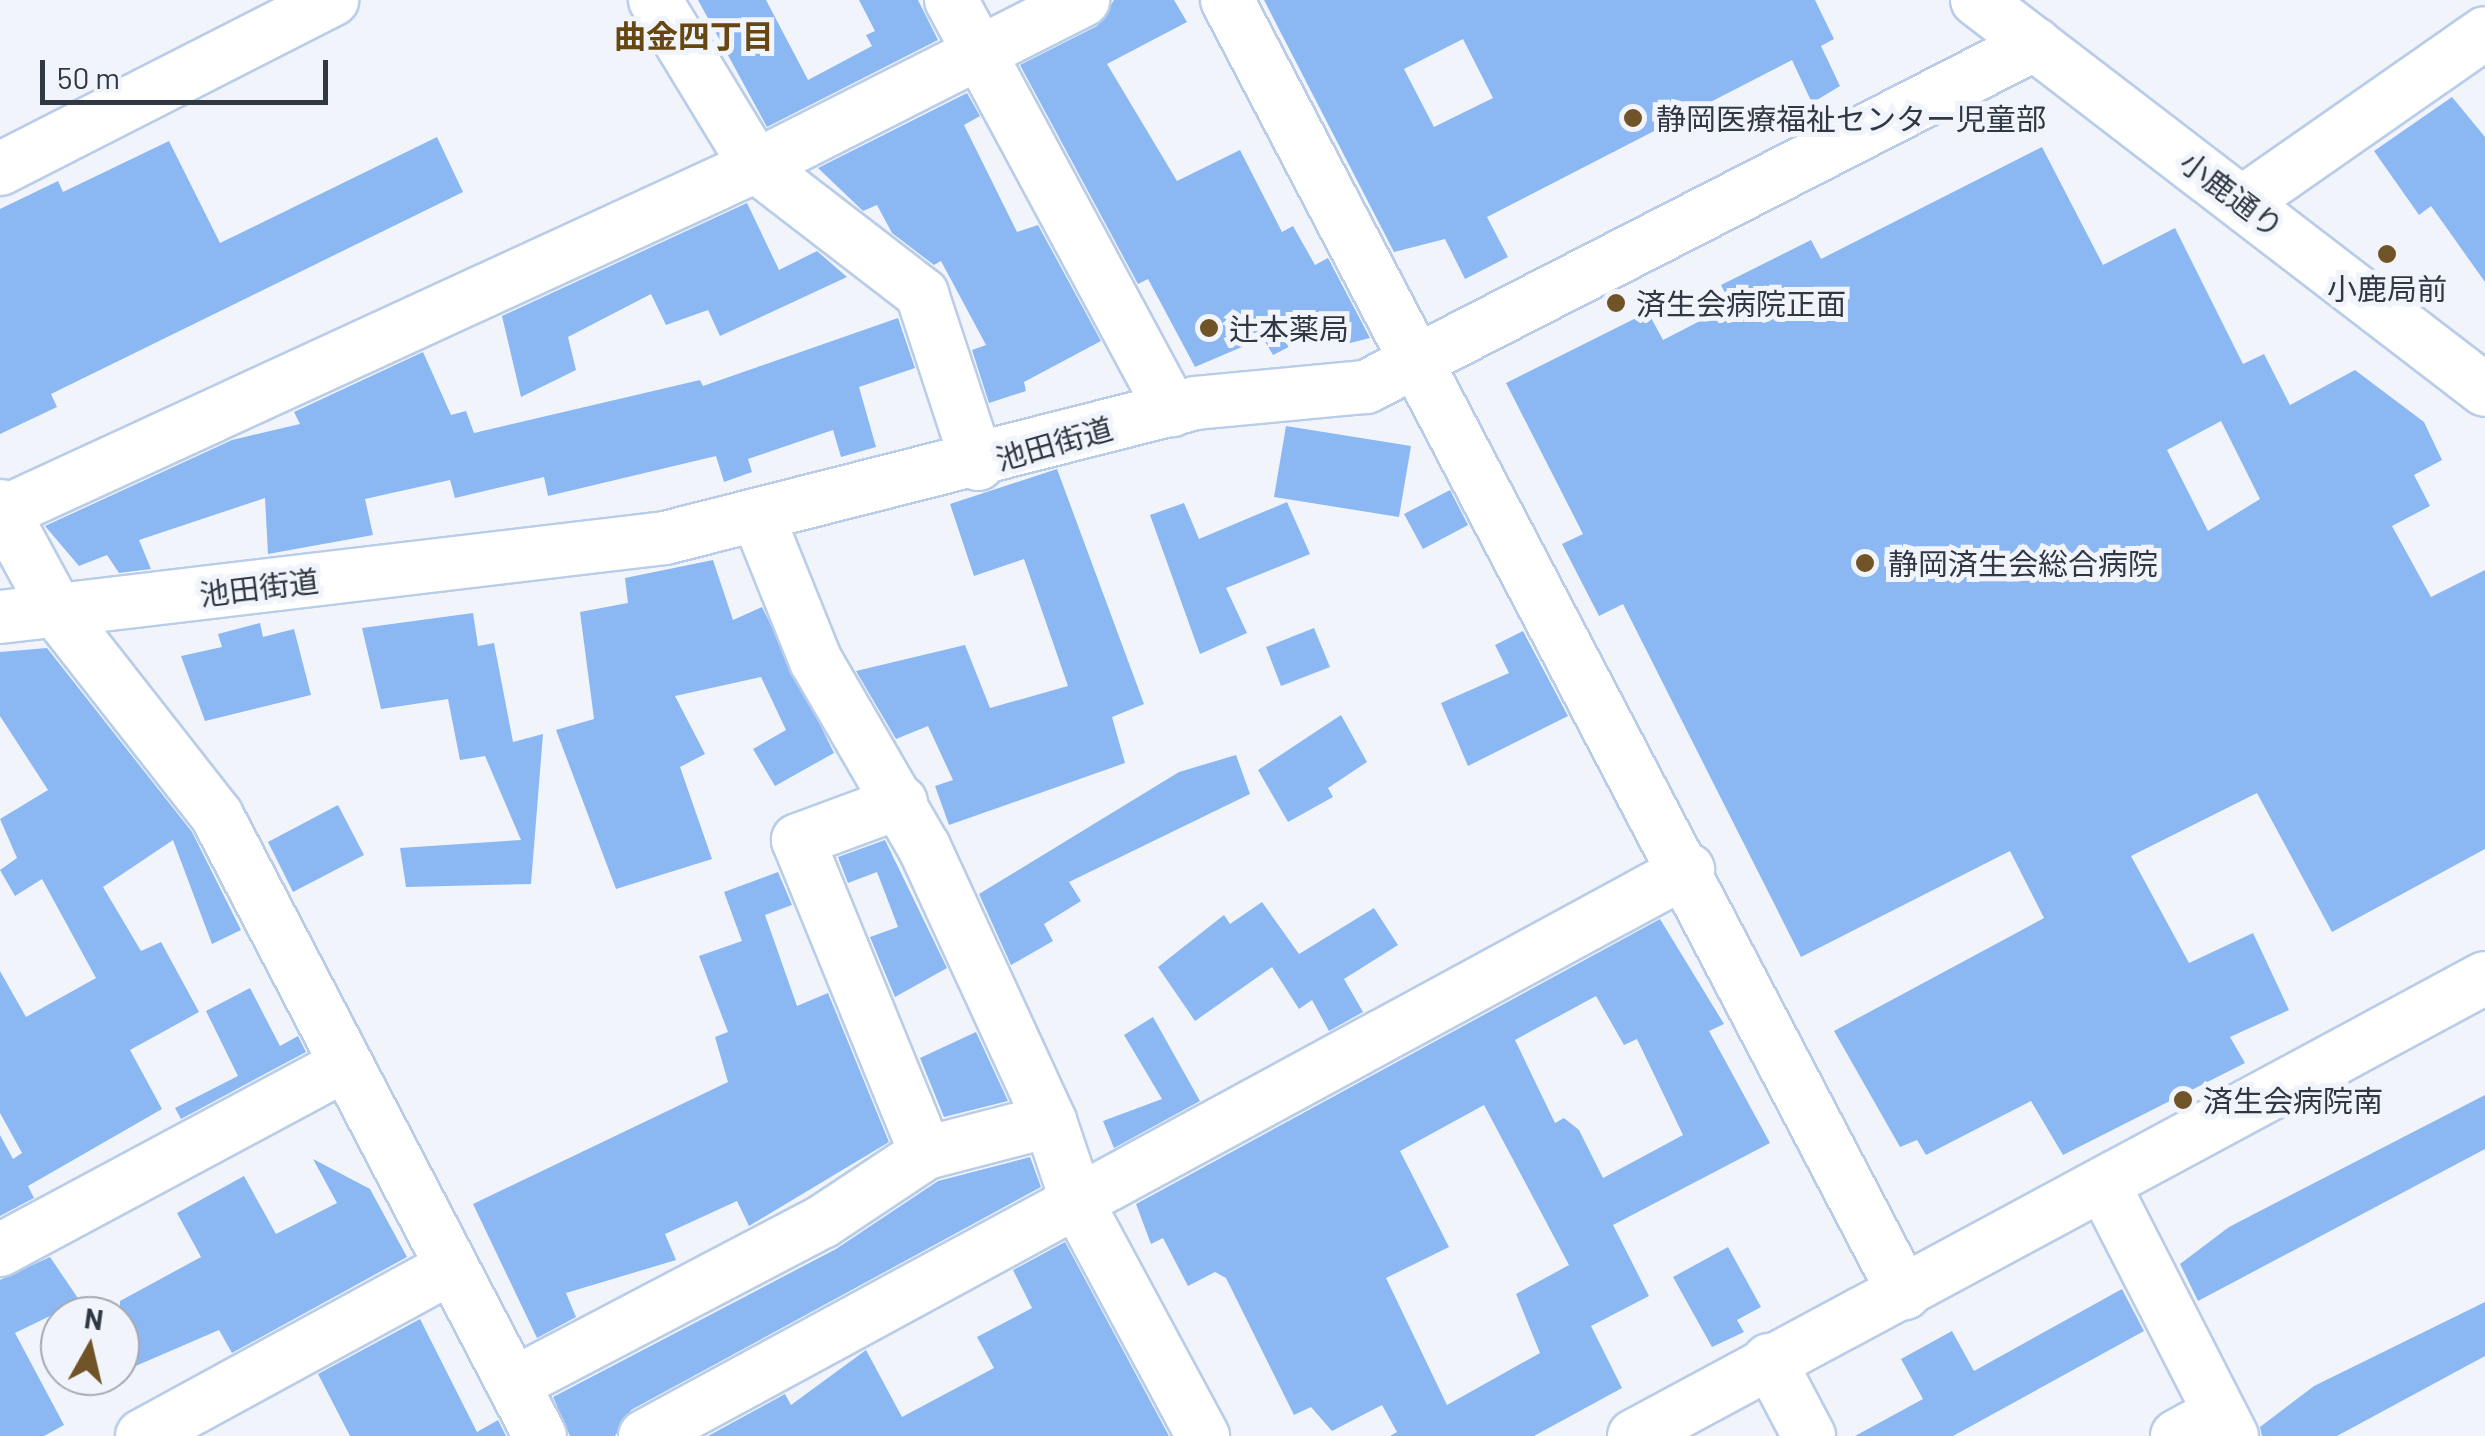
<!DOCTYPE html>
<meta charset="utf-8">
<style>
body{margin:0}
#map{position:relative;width:2485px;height:1436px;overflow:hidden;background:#f1f5fb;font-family:Barlow,"Noto Sans JP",sans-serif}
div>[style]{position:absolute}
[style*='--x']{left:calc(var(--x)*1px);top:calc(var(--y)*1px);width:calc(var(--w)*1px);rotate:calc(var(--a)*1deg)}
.building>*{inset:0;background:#8bb8f3}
.roads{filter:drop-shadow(2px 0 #b9cde8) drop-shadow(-2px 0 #b9cde8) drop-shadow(0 2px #b9cde8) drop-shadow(0 -2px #b9cde8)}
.minor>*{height:52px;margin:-26px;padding:0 26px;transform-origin:26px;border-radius:26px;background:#fff}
.dots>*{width:28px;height:28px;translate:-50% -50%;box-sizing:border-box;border:5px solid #f1f5fb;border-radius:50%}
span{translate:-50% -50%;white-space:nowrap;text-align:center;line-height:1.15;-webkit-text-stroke:10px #f1f5fb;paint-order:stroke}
.poi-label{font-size:30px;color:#303843}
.left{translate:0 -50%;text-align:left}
.street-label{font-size:30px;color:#303843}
.neighbourhood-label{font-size:32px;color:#674711;font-weight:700}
.north{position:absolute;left:40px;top:1296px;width:100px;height:100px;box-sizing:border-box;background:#f1f5fb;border:2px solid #a4a9b1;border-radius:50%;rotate:8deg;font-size:28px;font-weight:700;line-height:40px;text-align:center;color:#303843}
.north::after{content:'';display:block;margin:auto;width:35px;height:45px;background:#705326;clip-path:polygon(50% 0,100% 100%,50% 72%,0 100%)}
.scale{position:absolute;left:40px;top:60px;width:288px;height:45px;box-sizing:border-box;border:5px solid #303843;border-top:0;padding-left:12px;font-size:30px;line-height:35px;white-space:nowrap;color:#303843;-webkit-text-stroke:8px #f1f5fb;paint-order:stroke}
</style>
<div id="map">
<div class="building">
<div style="clip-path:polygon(698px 0,766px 0,808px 80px,872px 46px,866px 35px,875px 31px,859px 0,918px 0,938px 40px,767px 127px)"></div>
<div style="clip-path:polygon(1114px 0,1174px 0,1187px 22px,1107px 64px,1177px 181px,1240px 150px,1282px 232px,1293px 226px,1315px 265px,1328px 258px,1370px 338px,1342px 345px,1330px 326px,1273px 355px,1263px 338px,1195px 367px,1148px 279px,1138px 284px,1020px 65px,1097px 26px)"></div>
<div style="clip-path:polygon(evenodd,1264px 0,1815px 0,1834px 39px,1821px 46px,1840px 86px,1812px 103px,1792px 60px,1487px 217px,1508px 257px,1465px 279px,1445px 239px,1394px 252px,1264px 0,1463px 39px,1493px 98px,1434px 127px,1404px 69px,1463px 39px)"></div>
<div style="clip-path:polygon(967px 93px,980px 116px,964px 125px,1017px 232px,1038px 225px,1101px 341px,1024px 382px,1026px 391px,989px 403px,972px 350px,986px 345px,941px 261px,934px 265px,892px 233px,877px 205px,863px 211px,818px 168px)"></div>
<div style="clip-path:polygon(2452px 97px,2485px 137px,2485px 282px,2431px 206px,2419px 215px,2374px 151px)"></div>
<div style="clip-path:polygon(437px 137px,463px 192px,51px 394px,57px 407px,0 434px,0 209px,58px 181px,63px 192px,169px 141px,220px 243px)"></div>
<div style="clip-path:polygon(evenodd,2042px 147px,2103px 265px,2175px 228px,2243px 364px,2264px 354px,2290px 405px,2355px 370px,2424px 422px,2442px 460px,2414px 475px,2430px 506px,2392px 526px,2431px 597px,2485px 570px,2485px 849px,2332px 932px,2257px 793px,2131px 856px,2189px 963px,2253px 933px,2289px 1010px,2230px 1037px,2245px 1063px,2063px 1155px,2031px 1101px,1926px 1155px,1917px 1140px,1900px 1147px,1834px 1031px,2044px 918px,2010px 851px,1801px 957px,1623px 604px,1599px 616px,1562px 544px,1583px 534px,1506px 383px,1648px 312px,1663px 340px,1731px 305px,1721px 285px,1811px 240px,1821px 259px,2042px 147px,2221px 421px,2260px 499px,2208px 531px,2167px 450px,2221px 421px)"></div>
<div style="clip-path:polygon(747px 203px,779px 270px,817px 251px,847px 277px,720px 336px,708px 310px,666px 325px,651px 294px,568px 337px,576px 370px,521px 397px,502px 316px)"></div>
<div style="clip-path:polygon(898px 318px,915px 368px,859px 387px,876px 447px,841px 457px,833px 430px,748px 459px,752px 472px,724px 482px,716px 456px,548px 496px,544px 477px,455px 498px,450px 480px,365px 499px,373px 535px,268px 554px,265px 498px,139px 540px,151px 569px,119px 573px,107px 555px,79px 566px,45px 526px,232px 440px,300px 424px,294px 412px,423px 352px,451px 415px,466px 411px,474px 433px,700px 380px,703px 386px)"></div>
<div style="clip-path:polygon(1286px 426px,1411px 446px,1399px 517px,1274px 497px)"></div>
<div style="clip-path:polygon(1057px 469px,1144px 704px,1112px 717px,1125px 763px,949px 825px,935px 786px,953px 780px,928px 726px,896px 739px,856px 671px,965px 645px,990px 708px,1068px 686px,1024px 559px,974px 576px,950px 504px)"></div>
<div style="clip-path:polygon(1450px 490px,1468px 525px,1423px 549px,1404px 514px)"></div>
<div style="clip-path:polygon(1287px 502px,1310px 554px,1226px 588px,1247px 633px,1200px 654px,1150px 515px,1184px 503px,1199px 539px)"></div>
<div style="clip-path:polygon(713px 560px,733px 620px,762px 607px,834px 753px,775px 786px,753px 749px,786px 730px,761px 677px,675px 696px,705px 754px,680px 767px,712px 859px,616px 889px,556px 730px,594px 719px,580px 612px,628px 603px,625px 578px)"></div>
<div style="clip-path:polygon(473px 613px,478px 646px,494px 643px,513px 742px,543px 734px,531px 884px,406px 887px,400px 848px,521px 840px,485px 756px,460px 760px,448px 699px,381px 709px,362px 628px)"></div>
<div style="clip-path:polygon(260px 623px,263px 637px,294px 629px,311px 695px,205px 721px,181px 656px,222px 647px,218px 634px)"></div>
<div style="clip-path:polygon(1314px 628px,1330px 667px,1281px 686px,1266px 647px)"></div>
<div style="clip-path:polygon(1523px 631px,1568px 716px,1468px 766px,1441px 703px,1509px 673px,1495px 645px)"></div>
<div style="clip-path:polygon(47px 648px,192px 832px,241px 930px,212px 944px,173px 840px,103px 887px,141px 951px,161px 942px,199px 1012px,130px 1050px,162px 1109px,28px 1186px,34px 1198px,0 1216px,0 1135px,13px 1159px,22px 1153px,0 1113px,0 971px,26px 1017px,96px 978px,42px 879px,15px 896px,0 870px,17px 858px,0 819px,48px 790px,0 716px,0 652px)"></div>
<div style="clip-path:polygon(1341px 715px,1367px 762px,1328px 788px,1333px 797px,1288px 822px,1258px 770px)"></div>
<div style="clip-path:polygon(1236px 755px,1250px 794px,1069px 882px,1081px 901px,1044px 924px,1053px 941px,1011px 965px,979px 894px,1179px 772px)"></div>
<div style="clip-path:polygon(338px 805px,364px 855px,293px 892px,268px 842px)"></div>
<div style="clip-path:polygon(885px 840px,947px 968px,895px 997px,870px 937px,898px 927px,877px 872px,848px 883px,838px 857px)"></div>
<div style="clip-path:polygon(778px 872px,792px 905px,765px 915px,797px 1006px,828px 993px,889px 1142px,749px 1226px,737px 1201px,665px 1234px,676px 1260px,566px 1293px,576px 1317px,537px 1338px,473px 1204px,728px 1082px,715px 1037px,728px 1032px,699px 956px,742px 941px,724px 892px)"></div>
<div style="clip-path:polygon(1262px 902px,1299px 954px,1374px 908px,1398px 945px,1344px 979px,1363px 1012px,1329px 1031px,1312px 1000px,1299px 1009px,1272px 967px,1195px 1021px,1158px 967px,1224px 915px,1230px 924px)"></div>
<div style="clip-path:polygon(evenodd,1660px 919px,1724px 1024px,1709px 1031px,1770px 1143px,1613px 1225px,1649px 1296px,1591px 1326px,1622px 1388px,1534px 1436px,1390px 1436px,1397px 1432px,1382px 1405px,1332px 1431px,1311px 1407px,1294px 1415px,1226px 1278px,1215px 1272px,1188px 1286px,1163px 1238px,1151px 1244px,1136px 1204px,1660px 919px,1596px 996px,1624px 1045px,1637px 1039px,1683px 1135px,1603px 1178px,1579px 1130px,1564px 1118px,1555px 1123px,1515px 1040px,1596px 996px,1660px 919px,1484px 1105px,1569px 1265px,1516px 1294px,1540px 1353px,1447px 1405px,1386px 1278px,1449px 1247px,1400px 1151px,1484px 1105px)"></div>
<div style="clip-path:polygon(250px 988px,280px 1046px,298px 1036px,306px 1052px,181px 1119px,175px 1108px,238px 1076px,206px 1011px)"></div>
<div style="clip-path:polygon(1153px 1017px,1200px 1101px,1114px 1148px,1103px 1121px,1162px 1099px,1124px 1035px)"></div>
<div style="clip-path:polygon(976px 1032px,1008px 1101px,944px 1117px,920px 1058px)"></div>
<div style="clip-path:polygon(2485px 1095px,2485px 1149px,2198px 1301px,2180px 1264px,2229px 1227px)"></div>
<div style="clip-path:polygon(1030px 1157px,1041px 1187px,631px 1410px,615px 1436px,570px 1436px,553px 1397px,836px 1249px,938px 1181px)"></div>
<div style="clip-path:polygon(313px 1159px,370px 1189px,407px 1257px,232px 1353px,219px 1330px,131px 1368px,120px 1346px,120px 1301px,201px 1257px,177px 1213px,244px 1176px,276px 1234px,337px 1203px)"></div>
<div style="clip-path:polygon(1065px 1242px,1169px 1436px,708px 1436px,785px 1394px,791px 1405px,866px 1350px,902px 1417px,994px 1368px,977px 1337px,1032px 1308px,1013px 1270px)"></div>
<div style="clip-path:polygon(1728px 1247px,1761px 1307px,1737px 1320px,1744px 1332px,1712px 1347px,1673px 1277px)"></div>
<div style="clip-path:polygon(50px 1257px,90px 1316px,50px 1316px,15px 1333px,64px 1425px,44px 1436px,0 1436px,0 1280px)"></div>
<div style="clip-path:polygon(2122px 1289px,2144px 1331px,1953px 1436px,1855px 1436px,1923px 1399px,1901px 1359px,1952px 1331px,1974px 1371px)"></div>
<div style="clip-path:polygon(2485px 1302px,2485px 1356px,2337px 1436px,2262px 1436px,2260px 1427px,2314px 1386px)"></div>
<div style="clip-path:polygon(420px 1319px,477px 1432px,498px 1420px,506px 1436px,350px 1436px,318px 1374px)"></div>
</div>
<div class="roads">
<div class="minor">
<div style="--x:655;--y:0;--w:194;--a:58.7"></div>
<div style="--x:756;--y:166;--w:210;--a:37.6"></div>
<div style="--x:922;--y:294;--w:179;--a:71.8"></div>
<div style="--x:951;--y:0;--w:466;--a:61.7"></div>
<div style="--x:1227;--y:0;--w:1460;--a:62.36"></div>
<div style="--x:1977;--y:0;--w:640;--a:37.51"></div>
<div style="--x:0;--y:169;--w:373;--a:-27"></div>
<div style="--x:2243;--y:202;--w:295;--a:-34.9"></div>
<div style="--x:0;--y:506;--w:122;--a:61.5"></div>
<div style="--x:58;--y:613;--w:258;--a:51.9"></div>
<div style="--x:217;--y:816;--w:699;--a:62.48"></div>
<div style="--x:4;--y:512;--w:828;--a:-24.71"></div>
<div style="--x:756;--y:166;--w:367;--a:-26.9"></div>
<div style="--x:758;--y:517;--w:155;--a:68.1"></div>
<div style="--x:816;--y:661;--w:215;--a:59.9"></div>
<div style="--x:924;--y:847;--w:302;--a:65.3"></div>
<div style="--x:0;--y:617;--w:670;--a:-6.77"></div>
<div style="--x:665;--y:538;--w:548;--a:-14.26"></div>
<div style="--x:1196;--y:403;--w:171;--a:-5.4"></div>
<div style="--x:1366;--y:387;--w:752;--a:-27.14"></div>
<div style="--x:901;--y:802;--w:110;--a:159.7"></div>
<div style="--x:798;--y:840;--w:338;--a:67.8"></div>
<div style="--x:2104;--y:1186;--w:281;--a:62.9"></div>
<div style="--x:0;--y:1250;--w:389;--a:-28.2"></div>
<div style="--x:1769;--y:1360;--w:86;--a:62.2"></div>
<div style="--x:513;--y:1384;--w:349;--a:-27.7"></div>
<div style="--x:822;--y:1222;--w:125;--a:-33.6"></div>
<div style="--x:926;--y:1153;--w:128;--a:-14.5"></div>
<div style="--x:1050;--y:1121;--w:88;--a:71.4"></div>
<div style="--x:1078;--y:1204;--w:264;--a:61.7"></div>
<div style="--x:142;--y:1436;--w:347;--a:-28.6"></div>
<div style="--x:645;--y:1436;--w:1187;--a:-28.49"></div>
<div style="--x:1634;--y:1436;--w:966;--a:-28.29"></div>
<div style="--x:2177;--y:1436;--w:48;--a:-28.7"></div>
</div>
</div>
<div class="dots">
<div style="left:1633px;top:118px;background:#705326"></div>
<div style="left:2387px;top:254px;background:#705326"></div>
<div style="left:1616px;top:303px;background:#705326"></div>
<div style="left:1209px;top:328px;background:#705326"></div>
<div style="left:1865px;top:563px;background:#705326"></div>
<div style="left:2183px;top:1100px;background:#705326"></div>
</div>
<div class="poi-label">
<span class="left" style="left:1656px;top:118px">静岡医療福祉センター児童部</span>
<span style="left:2387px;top:288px">小鹿局前</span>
<span class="left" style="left:1636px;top:303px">済生会病院正面</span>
<span class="left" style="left:1229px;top:328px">辻本薬局</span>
<span class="left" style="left:1888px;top:563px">静岡済生会総合病院</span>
<span class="left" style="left:2203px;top:1100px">済生会病院南</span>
</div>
<div class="street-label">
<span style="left:2232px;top:194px;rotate:37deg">小鹿通り</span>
<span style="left:1054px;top:443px;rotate:-16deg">池田街道</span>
<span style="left:259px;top:587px;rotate:-7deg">池田街道</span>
</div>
<div class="neighbourhood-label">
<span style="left:694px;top:35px">曲金四丁目</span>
</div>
<div class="north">N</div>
<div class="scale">50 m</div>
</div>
